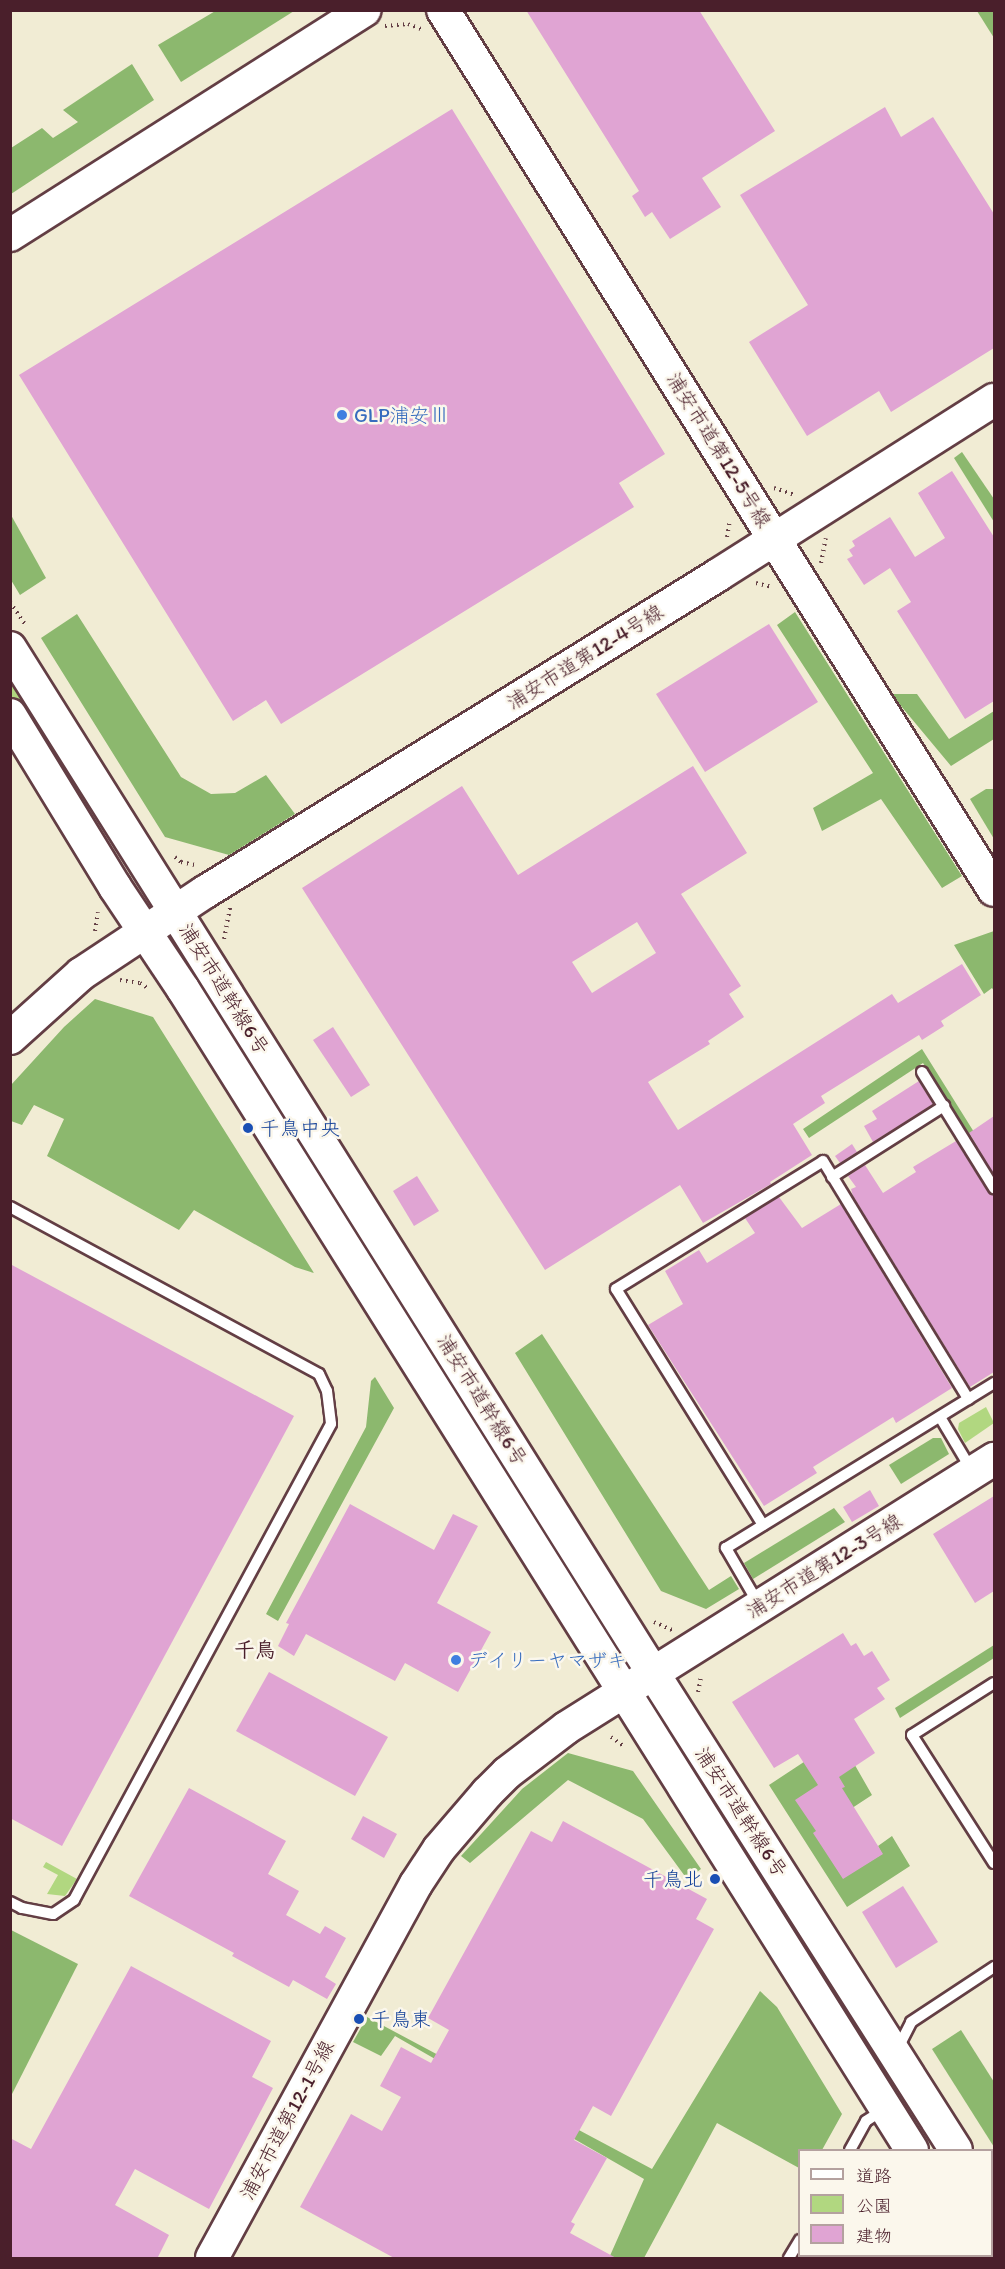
<!DOCTYPE html>
<meta charset="utf-8">
<style>
body{margin:0}
#map{position:relative;width:1005px;height:2269px;overflow:hidden;background:#f1ecd4;font-family:Itim,"Klee One",sans-serif}
div>[style]{position:absolute}
[style*='--x']{left:calc(var(--x)*1px);top:calc(var(--y)*1px);width:calc(var(--w)*1px);rotate:calc(var(--a)*1deg)}
.green>*{inset:0;background:#b1d780}
.forest>*{inset:0;background:#8cb86e}
.building>*{inset:0;background:#e0a4d3}
.path>*{height:4px;margin-top:-2px;transform-origin:0;background:repeating-linear-gradient(90deg,#633e44 0 1.5px,transparent 0 6px)}
.roads{filter:drop-shadow(2px 0 #633e44) drop-shadow(-2px 0 #633e44) drop-shadow(0 2px #633e44) drop-shadow(0 -2px #633e44)}
.lane>*{height:10px;margin:-5px;padding:0 5px;transform-origin:5px;border-radius:5px;background:#fff}
.secondary>*{height:32px;margin:-16px;padding:0 16px;transform-origin:16px;border-radius:16px;background:#fff}
.dots>*{width:16px;height:16px;translate:-50% -50%;box-sizing:border-box;border:3px solid #fbf7ec;border-radius:50%}
span{translate:-50% -50%;white-space:nowrap;text-align:center;line-height:1.15;-webkit-text-stroke:5px #fbf7ec;paint-order:stroke}
.shop-label{font-size:20px;color:#366cbe}
.left{translate:0 -50%;text-align:left}
.street-label{font-size:20px;color:#4a1f2b}
.transit-label{font-size:20px;color:#164399}
.right{translate:-100% -50%;text-align:right}
.neighbourhood-label{font-size:21px;color:#4a1f2b;font-weight:700}
.frame{position:absolute;inset:0;border:12px solid #4a1f2b;pointer-events:none}
.legend{position:absolute;left:798px;top:2149px;width:195px;height:108px;box-sizing:border-box;background:#fbf7ec;border:2px solid #b4a19f;margin:0;padding:8px 10px;list-style:none;font-size:18px;color:#4a1f2b}
.legend li{display:flex;align-items:center;gap:12px;height:30px}
.legend b{width:30px;border:2px solid #b4a19f}
</style>
<div id="map">
<div class="green">
<div style="clip-path:polygon(10px 672px,23px 693px,66px 780px,11px 701px)"></div>
<div style="clip-path:polygon(255px 1060px,392px 1282px,387px 1289px,299px 1159px,251px 1062px)"></div>
<div style="clip-path:polygon(439px 1357px,506px 1461px,544px 1540px,432px 1360px)"></div>
<div style="clip-path:polygon(986px 1407px,994px 1423px,965px 1443px,958px 1429px,959px 1423px)"></div>
<div style="clip-path:polygon(731px 1816px,873px 2047px,870px 2050px,866px 2050px,773px 1912px,726px 1818px)"></div>
<div style="clip-path:polygon(46px 1862px,77px 1879px,65px 1896px,47px 1894px,58px 1875px,43px 1867px)"></div>
</div>
<div class="forest">
<div style="clip-path:polygon(217px 10px,294px 11px,181px 82px,158px 45px)"></div>
<div style="clip-path:polygon(977px 11px,994px 11px,994px 38px)"></div>
<div style="clip-path:polygon(132px 64px,154px 100px,11px 194px,11px 148px,42px 128px,53px 138px,78px 122px,63px 110px)"></div>
<div style="clip-path:polygon(962px 452px,994px 499px,994px 522px,954px 458px)"></div>
<div style="clip-path:polygon(11px 515px,46px 578px,20px 595px,11px 580px)"></div>
<div style="clip-path:polygon(795px 612px,962px 876px,942px 888px,881px 799px,822px 831px,813px 808px,873px 773px,777px 625px)"></div>
<div style="clip-path:polygon(77px 614px,181px 777px,211px 794px,235px 793px,266px 775px,295px 814px,229px 855px,165px 837px,41px 638px)"></div>
<div style="clip-path:polygon(891px 694px,917px 694px,949px 739px,994px 711px,994px 739px,951px 766px)"></div>
<div style="clip-path:polygon(986px 789px,994px 789px,994px 839px,970px 799px)"></div>
<div style="clip-path:polygon(994px 931px,994px 991px,992px 988px,984px 994px,954px 945px)"></div>
<div style="clip-path:polygon(95px 999px,153px 1017px,314px 1273px,295px 1267px,194px 1210px,179px 1230px,47px 1156px,64px 1119px,34px 1105px,22px 1125px,11px 1121px,11px 1085px,64px 1027px)"></div>
<div style="clip-path:polygon(922px 1049px,994px 1164px,994px 1178px,923px 1063px,809px 1138px,803px 1129px)"></div>
<div style="clip-path:polygon(542px 1334px,709px 1590px,731px 1576px,739px 1589px,706px 1609px,661px 1591px,515px 1353px)"></div>
<div style="clip-path:polygon(375px 1377px,394px 1408px,278px 1621px,266px 1614px,366px 1427px,371px 1381px)"></div>
<div style="clip-path:polygon(933px 1438px,941px 1438px,949px 1454px,901px 1484px,889px 1465px)"></div>
<div style="clip-path:polygon(834px 1508px,845px 1522px,753px 1579px,744px 1563px)"></div>
<div style="clip-path:polygon(994px 1645px,994px 1658px,900px 1718px,895px 1708px)"></div>
<div style="clip-path:polygon(857px 1727px,848px 1753px,872px 1795px,814px 1833px,843px 1878px,882px 1854px,878px 1846px,892px 1836px,910px 1866px,847px 1907px,769px 1785px)"></div>
<div style="clip-path:polygon(568px 1753px,633px 1771px,701px 1869px,687px 1879px,643px 1819px,568px 1780px,470px 1863px,461px 1856px,522px 1789px)"></div>
<div style="clip-path:polygon(11px 1930px,78px 1964px,11px 2096px)"></div>
<div style="clip-path:polygon(760px 1991px,777px 2007px,842px 2114px,822px 2150px,800px 2150px,799px 2168px,717px 2123px,644px 2258px,609px 2258px,644px 2179px,395px 2036px,381px 2056px,353px 2042px,367px 2017px,652px 2169px)"></div>
<div style="clip-path:polygon(961px 2030px,994px 2082px,994px 2147px,932px 2049px)"></div>
</div>
<div class="building">
<div style="clip-path:polygon(526px 10px,699px 10px,775px 131px,702px 178px,721px 207px,670px 239px,652px 212px,645px 217px,632px 196px,639px 191px)"></div>
<div style="clip-path:polygon(885px 107px,901px 137px,933px 117px,994px 214px,994px 348px,891px 412px,879px 391px,807px 436px,749px 342px,808px 305px,740px 195px)"></div>
<div style="clip-path:polygon(452px 109px,665px 454px,619px 483px,634px 507px,281px 724px,266px 700px,233px 721px,19px 375px)"></div>
<div style="clip-path:polygon(952px 471px,994px 537px,994px 701px,965px 719px,897px 611px,911px 602px,890px 568px,864px 585px,847px 559px,853px 556px,849px 550px,855px 546px,852px 541px,890px 517px,915px 557px,945px 538px,918px 493px)"></div>
<div style="clip-path:polygon(769px 624px,818px 702px,705px 772px,656px 694px)"></div>
<div style="clip-path:polygon(evenodd,693px 766px,747px 853px,681px 894px,741px 986px,729px 994px,744px 1017px,708px 1041px,710px 1044px,648px 1082px,678px 1130px,892px 994px,898px 1003px,962px 964px,981px 995px,941px 1021px,944px 1026px,922px 1040px,919px 1035px,821px 1096px,825px 1103px,793px 1124px,812px 1155px,770px 1182px,771px 1184px,703px 1223px,680px 1185px,545px 1270px,302px 888px,462px 786px,518px 875px,693px 766px,637px 922px,656px 953px,592px 993px,572px 962px,637px 922px)"></div>
<div style="clip-path:polygon(333px 1027px,370px 1085px,351px 1097px,313px 1040px)"></div>
<div style="clip-path:polygon(919px 1081px,933px 1104px,873px 1142px,864px 1126px,877px 1119px,872px 1111px)"></div>
<div style="clip-path:polygon(994px 1116px,994px 1175px,969px 1133px)"></div>
<div style="clip-path:polygon(956px 1141px,988px 1192px,994px 1195px,994px 1372px,970px 1387px,853px 1196px,851px 1189px,856px 1187px,848px 1176px,865px 1165px,883px 1193px,916px 1172px,913px 1167px)"></div>
<div style="clip-path:polygon(852px 1144px,857px 1152px,840px 1163px,835px 1156px)"></div>
<div style="clip-path:polygon(417px 1176px,439px 1211px,414px 1226px,393px 1191px)"></div>
<div style="clip-path:polygon(779px 1197px,802px 1228px,841px 1204px,952px 1388px,896px 1423px,893px 1417px,813px 1467px,817px 1473px,764px 1506px,648px 1325px,683px 1304px,665px 1271px,699px 1250px,707px 1263px,744px 1240px,755px 1233px,745px 1218px)"></div>
<div style="clip-path:polygon(10px 1264px,294px 1416px,62px 1846px,10px 1818px)"></div>
<div style="clip-path:polygon(870px 1490px,879px 1506px,852px 1522px,843px 1507px)"></div>
<div style="clip-path:polygon(994px 1496px,994px 1591px,975px 1603px,933px 1534px)"></div>
<div style="clip-path:polygon(350px 1504px,434px 1550px,453px 1514px,478px 1526px,437px 1603px,491px 1632px,458px 1692px,405px 1663px,395px 1681px,306px 1634px,294px 1656px,278px 1646px,289px 1624px,286px 1623px)"></div>
<div style="clip-path:polygon(843px 1633px,851px 1646px,856px 1643px,864px 1656px,872px 1651px,890px 1680px,877px 1688px,885px 1699px,854px 1719px,875px 1753px,839px 1777px,845px 1787px,842px 1788px,883px 1854px,843px 1879px,813px 1833px,816px 1831px,795px 1800px,818px 1785px,798px 1754px,774px 1768px,732px 1702px)"></div>
<div style="clip-path:polygon(269px 1672px,388px 1737px,355px 1796px,236px 1731px)"></div>
<div style="clip-path:polygon(189px 1788px,286px 1841px,268px 1874px,299px 1891px,286px 1915px,320px 1934px,325px 1926px,346px 1938px,325px 1977px,336px 1984px,327px 1999px,293px 1980px,289px 1987px,232px 1956px,234px 1953px,129px 1896px)"></div>
<div style="clip-path:polygon(363px 1816px,397px 1834px,384px 1858px,351px 1839px)"></div>
<div style="clip-path:polygon(563px 1821px,707px 1899px,696px 1919px,714px 1929px,611px 2116px,593px 2106px,574px 2140px,607px 2158px,571px 2222px,575px 2224px,570px 2233px,618px 2259px,396px 2259px,300px 2207px,351px 2114px,382px 2131px,401px 2097px,380px 2086px,401px 2047px,431px 2063px,449px 2030px,428px 2018px,531px 1831px,552px 1842px)"></div>
<div style="clip-path:polygon(903px 1886px,938px 1942px,896px 1968px,862px 1912px)"></div>
<div style="clip-path:polygon(131px 1966px,271px 2041px,252px 2077px,273px 2088px,209px 2209px,135px 2169px,115px 2205px,169px 2235px,157px 2259px,10px 2259px,10px 2138px,31px 2149px)"></div>
</div>
<div class="path">
<div style="--x:385;--y:26;--w:23;--a:-5"></div>
<div style="--x:408;--y:24;--w:17;--a:21"></div>
<div style="--x:774;--y:488;--w:22;--a:18"></div>
<div style="--x:727;--y:537;--w:17;--a:-80"></div>
<div style="--x:821;--y:563;--w:25;--a:-79"></div>
<div style="--x:756;--y:583;--w:16;--a:14"></div>
<div style="--x:10;--y:602;--w:27;--a:56"></div>
<div style="--x:175;--y:857;--w:8;--a:40"></div>
<div style="--x:181;--y:862;--w:14;--a:12"></div>
<div style="--x:95;--y:931;--w:19;--a:-81"></div>
<div style="--x:224;--y:939;--w:32;--a:-79"></div>
<div style="--x:120;--y:980;--w:20;--a:9"></div>
<div style="--x:140;--y:983;--w:11;--a:34"></div>
<div style="--x:654;--y:1622;--w:20;--a:24"></div>
<div style="--x:698;--y:1692;--w:16;--a:-79"></div>
<div style="--x:611;--y:1737;--w:17;--a:36"></div>
<div style="--x:992;--y:2163;--w:4;--a:63"></div>
</div>
<div class="roads">
<div class="lane">
<div style="--x:922;--y:1072;--w:137;--a:58.2"></div>
<div style="--x:832;--y:1177;--w:133;--a:-32.4"></div>
<div style="--x:10;--y:1207;--w:351;--a:28.4"></div>
<div style="--x:319;--y:1374;--w:19;--a:65"></div>
<div style="--x:327;--y:1391;--w:33;--a:83"></div>
<div style="--x:331;--y:1424;--w:541;--a:118.37"></div>
<div style="--x:74;--y:1900;--w:25;--a:146"></div>
<div style="--x:53;--y:1914;--w:32;--a:-169"></div>
<div style="--x:22;--y:1908;--w:13;--a:-153"></div>
<div style="--x:940;--y:1417;--w:61;--a:59.2"></div>
<div style="--x:763;--y:1525;--w:278;--a:-121.9"></div>
<div style="--x:616;--y:1289;--w:243;--a:-31.7"></div>
<div style="--x:823;--y:1161;--w:279;--a:58.6"></div>
<div style="--x:758;--y:1603;--w:64;--a:-120.2"></div>
<div style="--x:726;--y:1548;--w:315;--a:-31.6"></div>
<div style="--x:994;--y:1683;--w:97;--a:147.6"></div>
<div style="--x:912;--y:1735;--w:152;--a:57.4"></div>
<div style="--x:898;--y:2048;--w:29;--a:-63"></div>
<div style="--x:911;--y:2022;--w:100;--a:-33.5"></div>
<div style="--x:850;--y:2150;--w:33;--a:-61"></div>
<div style="--x:866;--y:2121;--w:20;--a:-33"></div>
<div style="--x:789;--y:2258;--w:21;--a:-59"></div>
</div>
<div class="secondary">
<div style="--x:443;--y:10;--w:1038;--a:57.95"></div>
<div style="--x:10;--y:235;--w:420;--a:-32.4"></div>
<div style="--x:10;--y:648;--w:1210;--a:57.9"></div>
<div style="--x:653;--y:1673;--w:565;--a:57.58"></div>
<div style="--x:10;--y:715;--w:202;--a:58.6"></div>
<div style="--x:115;--y:887;--w:123;--a:56.3"></div>
<div style="--x:183;--y:989;--w:1371;--a:57.88"></div>
<div style="--x:10;--y:1038;--w:96;--a:-42"></div>
<div style="--x:81;--y:974;--w:149;--a:-33.5"></div>
<div style="--x:205;--y:892;--w:603;--a:-31.71"></div>
<div style="--x:718;--y:575;--w:327;--a:-32.4"></div>
<div style="--x:992;--y:2205;--w:5;--a:68"></div>
<div style="--x:979;--y:2256;--w:3;--a:45"></div>
<div style="--x:212;--y:2258;--w:426;--a:-61.4"></div>
<div style="--x:416;--y:1884;--w:42;--a:-56.7"></div>
<div style="--x:439;--y:1849;--w:74;--a:-49.4"></div>
<div style="--x:487;--y:1793;--w:28;--a:-45"></div>
<div style="--x:507;--y:1773;--w:74;--a:-37.3"></div>
<div style="--x:566;--y:1728;--w:506;--a:-32.15"></div>
</div>
</div>
<div class="dots">
<div style="left:342px;top:415px;background:#3f7fe0"></div>
<div style="left:248px;top:1128px;background:#1a4fb4"></div>
<div style="left:456px;top:1660px;background:#3f7fe0"></div>
<div style="left:715px;top:1879px;background:#1a4fb4"></div>
<div style="left:359px;top:2019px;background:#1a4fb4"></div>
</div>
<div class="shop-label">
<span class="left" style="left:354px;top:415px">GLP浦安Ⅲ</span>
<span class="left" style="left:468px;top:1660px">デイリーヤマザキ</span>
</div>
<div class="street-label">
<span style="left:719px;top:450px;rotate:58deg">浦安市道第12-5号線</span>
<span style="left:585px;top:657px;rotate:-32deg">浦安市道第12-4号線</span>
<span style="left:224px;top:989px;rotate:58deg">浦安市道幹線6号</span>
<span style="left:482px;top:1400px;rotate:58deg">浦安市道幹線6号</span>
<span style="left:824px;top:1566px;rotate:-32deg">浦安市道第12-3号線</span>
<span style="left:741px;top:1812px;rotate:57deg">浦安市道幹線6号</span>
<span style="left:287px;top:2120px;rotate:-62deg">浦安市道第12-1号線</span>
</div>
<div class="transit-label">
<span class="left" style="left:260px;top:1128px">千鳥中央</span>
<span class="right" style="left:703px;top:1879px">千鳥北</span>
<span class="left" style="left:371px;top:2019px">千鳥東</span>
</div>
<div class="neighbourhood-label">
<span style="left:255px;top:1650px">千鳥</span>
</div>
<div class="frame"></div>
<ul class="legend">
<li><b style="height:8px;background:#fff"></b>道路</li>
<li><b style="height:16px;background:#b1d780"></b>公園</li>
<li><b style="height:16px;background:#e0a4d3"></b>建物</li>
</ul>
</div>
